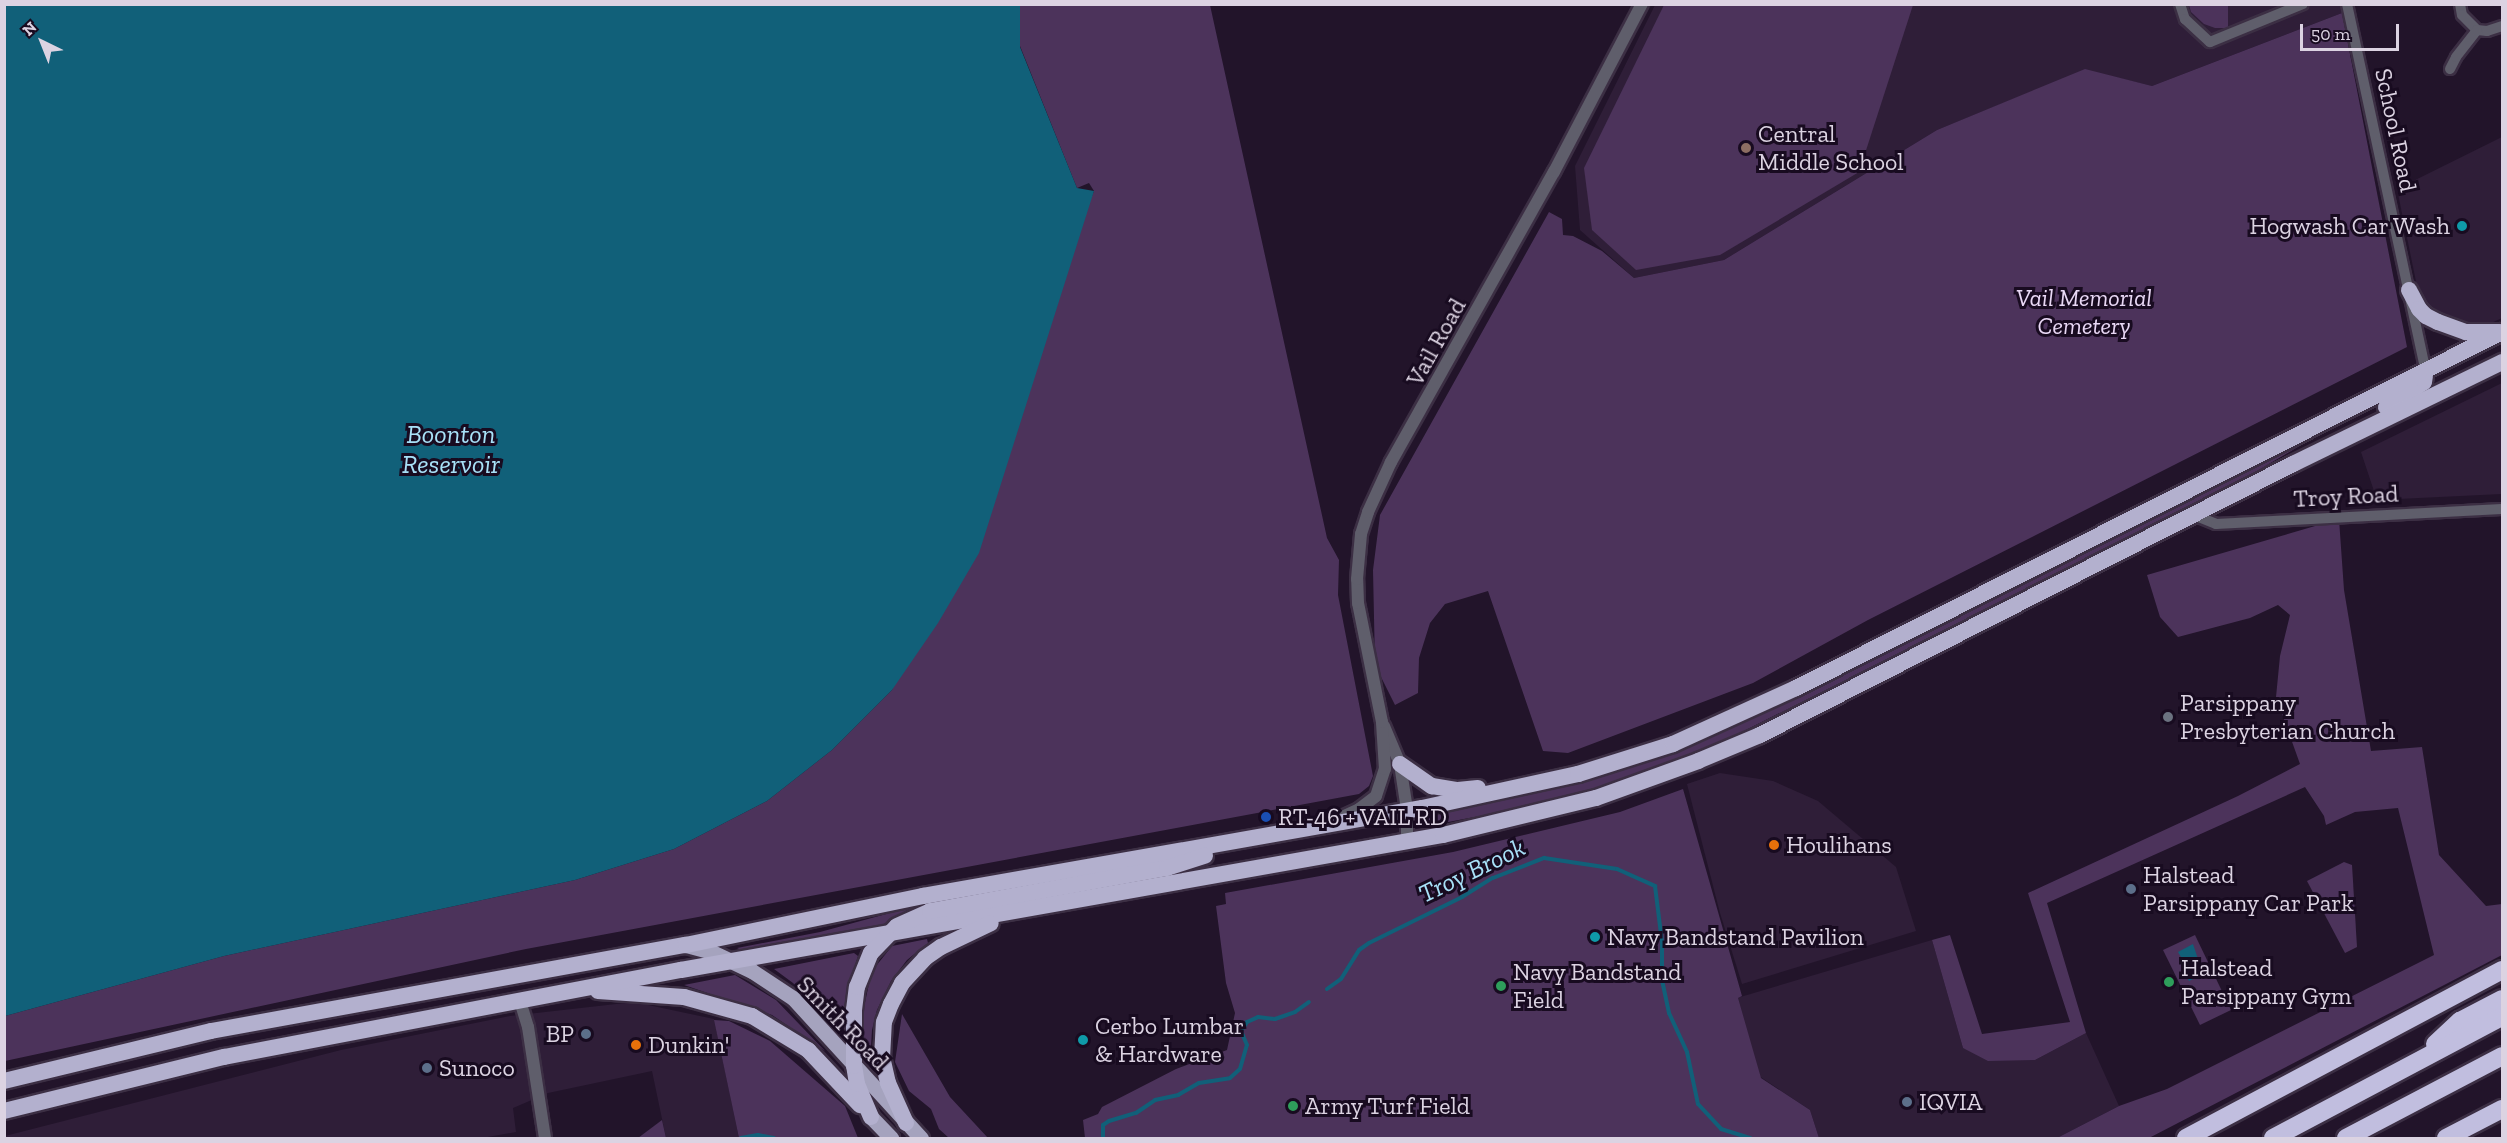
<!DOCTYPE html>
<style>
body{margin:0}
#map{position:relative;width:2507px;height:1143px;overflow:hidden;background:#22142a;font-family:"Zilla Slab",serif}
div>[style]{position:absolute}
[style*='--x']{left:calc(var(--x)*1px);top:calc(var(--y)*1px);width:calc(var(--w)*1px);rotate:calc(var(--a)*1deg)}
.built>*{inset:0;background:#2f1e38}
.green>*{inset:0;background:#4c335b}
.water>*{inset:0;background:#116079}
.stream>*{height:4px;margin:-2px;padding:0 2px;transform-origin:2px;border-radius:2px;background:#116079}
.roads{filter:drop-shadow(2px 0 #3c2f44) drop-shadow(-2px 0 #3c2f44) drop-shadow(0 2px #3c2f44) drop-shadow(0 -2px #3c2f44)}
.minor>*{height:10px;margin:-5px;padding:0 5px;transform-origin:5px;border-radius:5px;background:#5f5e6b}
.tertiary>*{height:12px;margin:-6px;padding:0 6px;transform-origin:6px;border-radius:6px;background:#5f5e6b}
.primary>*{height:15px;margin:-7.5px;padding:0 7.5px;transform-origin:7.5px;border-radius:7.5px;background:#a5a3be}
.trunk>*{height:16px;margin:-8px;padding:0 8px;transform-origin:8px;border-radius:8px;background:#b3b0ce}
.motorway>*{height:18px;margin:-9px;padding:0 9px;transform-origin:9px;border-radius:9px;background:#c1bedf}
.dots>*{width:16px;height:16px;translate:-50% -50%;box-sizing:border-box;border:3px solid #180b20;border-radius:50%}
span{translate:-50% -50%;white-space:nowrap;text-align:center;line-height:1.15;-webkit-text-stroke:6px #180b20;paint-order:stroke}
.street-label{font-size:24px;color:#dcd3e2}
.poi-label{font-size:24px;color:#dcd3e2}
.left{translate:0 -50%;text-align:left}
.right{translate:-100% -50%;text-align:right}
.park-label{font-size:24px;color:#e9d8f5;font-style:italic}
.water-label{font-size:26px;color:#a8e1f8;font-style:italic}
.frame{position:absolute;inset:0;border:6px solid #dcd3e2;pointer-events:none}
.north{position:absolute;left:12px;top:12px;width:60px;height:60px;-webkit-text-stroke:4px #180b20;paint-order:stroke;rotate:317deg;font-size:16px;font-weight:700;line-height:24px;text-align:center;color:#dcd3e2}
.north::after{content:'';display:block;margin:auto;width:21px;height:27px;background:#dcd3e2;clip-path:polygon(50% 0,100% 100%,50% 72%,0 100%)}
.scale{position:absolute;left:2300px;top:24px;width:99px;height:27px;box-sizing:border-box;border:3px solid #dcd3e2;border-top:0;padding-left:8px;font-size:18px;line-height:21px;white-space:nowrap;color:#dcd3e2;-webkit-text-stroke:4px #180b20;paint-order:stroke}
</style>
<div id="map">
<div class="built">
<div style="clip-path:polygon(1655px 5px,2355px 5px,2342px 13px,2152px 86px,2085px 70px,1937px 130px,1724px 260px,1634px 278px,1580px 230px,1575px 166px)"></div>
<div style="clip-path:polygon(2502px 137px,2502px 318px,2487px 325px,2454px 323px,2433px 314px,2419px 296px,2397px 189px)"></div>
<div style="clip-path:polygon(2502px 383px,2502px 494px,2377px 500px,2361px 452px)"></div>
<div style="clip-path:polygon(1720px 773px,1773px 781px,1818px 801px,1896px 867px,1916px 931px,1742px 984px,1720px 913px,1687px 784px)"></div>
<div style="clip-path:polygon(1932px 940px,1963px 1048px,2035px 1060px,2086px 1033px,2119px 1106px,2057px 1138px,1819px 1138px,1810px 1110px,1747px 1068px,1727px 1001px)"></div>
<div style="clip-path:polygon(634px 1002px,714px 1019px,739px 1138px,666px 1138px,652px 1071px,548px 1093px,513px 1108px,516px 1132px,482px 1138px,5px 1138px,5px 1136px,341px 1050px,510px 1016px)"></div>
</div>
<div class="green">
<div style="clip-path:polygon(1020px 5px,1210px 5px,1327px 538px,1339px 560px,1338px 595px,1373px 776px,1369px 786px,1359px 794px,526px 949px,5px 1061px,5px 1016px,224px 956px,575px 880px,674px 849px,767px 801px,832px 750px,892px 690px,1094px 191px,1089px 183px,1077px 188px,1020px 46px)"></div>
<div style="clip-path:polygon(1664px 5px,1913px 5px,1859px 172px,1720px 255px,1636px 270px,1592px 230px,1584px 168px)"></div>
<div style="clip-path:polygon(2189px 5px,2228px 5px,2228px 28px,2215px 28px,2204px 24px,2191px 12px)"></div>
<div style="clip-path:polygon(2342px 13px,2407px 347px,1868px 620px,1753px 683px,1568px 753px,1543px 751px,1488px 591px,1445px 604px,1430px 623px,1419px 658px,1418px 693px,1395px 705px,1375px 665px,1373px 570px,1380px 515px,1549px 212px,1562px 219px,1563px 235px,1573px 236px,1602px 251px,1634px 278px,1724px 260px,1937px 130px,2085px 69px,2152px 86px)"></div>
<div style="clip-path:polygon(2330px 428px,2228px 488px,1714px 746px,1635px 777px,1543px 804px,1427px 826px,1419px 824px,1417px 821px,1418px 816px,1628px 766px,1722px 731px)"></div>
<div style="clip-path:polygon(2339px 519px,2344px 590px,2371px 751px,2422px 747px,2439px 855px,2486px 906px,2502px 904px,2502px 955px,2149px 1138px,2057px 1138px,2119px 1106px,2167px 1089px,2434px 955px,2398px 808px,2355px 812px,2326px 825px,2324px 816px,2305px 787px,2047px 903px,2086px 1033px,2035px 1060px,1988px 1061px,1963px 1048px,1932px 940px,1950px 935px,1982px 1034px,2070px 1022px,2028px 893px,2238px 796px,2300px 764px,2276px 697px,2280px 656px,2290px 615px,2278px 605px,2250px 618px,2178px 637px,2160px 617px,2147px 575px)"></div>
<div style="clip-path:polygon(1683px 789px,1742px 996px,1738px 998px,1761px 1078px,1810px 1110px,1819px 1138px,1085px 1138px,1083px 1120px,1098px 1114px,1102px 1107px,1176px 1069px,1227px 1050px,1235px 1013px,1226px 983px,1216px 906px,1226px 904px,1225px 893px,1453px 852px,1620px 812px)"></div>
<div style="clip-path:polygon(2344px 862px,2352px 865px,2357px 947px,2345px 953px,2307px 881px)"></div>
<div style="clip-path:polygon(912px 907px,878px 928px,745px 952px,737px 948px,820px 932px)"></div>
<div style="clip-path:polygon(2195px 935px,2231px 1010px,2200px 1025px,2163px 950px)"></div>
<div style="clip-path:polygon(927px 939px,928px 943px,907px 960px,891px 981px,877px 1010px,872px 1030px,870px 1062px,862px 1053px,861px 1021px,870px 979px,876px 966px,892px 946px)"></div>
<div style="clip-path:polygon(854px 953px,858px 956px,847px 991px,841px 1031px,793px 983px,774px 969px)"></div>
<div style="clip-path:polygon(735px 975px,776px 1000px,825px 1051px,772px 1015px,684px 985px)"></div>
<div style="clip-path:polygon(902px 1014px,950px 1097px,988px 1138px,949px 1138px,939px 1129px,931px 1109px,909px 1091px,895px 1062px)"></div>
<div style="clip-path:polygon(714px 1020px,729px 1021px,770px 1041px,845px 1106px,858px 1138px,739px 1138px)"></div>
<div style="clip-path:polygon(662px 1120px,666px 1138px,638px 1138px)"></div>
</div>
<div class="water">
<div style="clip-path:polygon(5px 4px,1020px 5px,1020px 47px,1077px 188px,1094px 191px,979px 553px,938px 623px,892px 690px,832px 750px,767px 801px,674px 849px,575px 880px,224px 956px,5px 1016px)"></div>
<div style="clip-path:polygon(2193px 944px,2203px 974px,2189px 981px,2183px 969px,2187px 967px,2178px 952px)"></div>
</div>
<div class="stream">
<div style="--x:1327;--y:989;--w:17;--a:-36"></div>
<div style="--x:1341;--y:979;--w:34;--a:-58"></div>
<div style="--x:1359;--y:950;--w:12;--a:-35"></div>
<div style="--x:1369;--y:943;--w:104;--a:-26.3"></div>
<div style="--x:1462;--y:897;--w:36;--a:-32"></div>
<div style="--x:1493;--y:878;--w:55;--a:-21.4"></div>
<div style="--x:1544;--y:858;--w:74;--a:8.6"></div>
<div style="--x:1617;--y:869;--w:42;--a:24.1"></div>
<div style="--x:1655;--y:886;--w:56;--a:82.9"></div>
<div style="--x:1662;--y:942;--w:38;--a:90"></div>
<div style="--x:1662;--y:980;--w:34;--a:78"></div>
<div style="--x:1669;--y:1013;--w:43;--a:65.2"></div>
<div style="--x:1687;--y:1052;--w:53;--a:78.1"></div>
<div style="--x:1698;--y:1104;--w:34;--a:47"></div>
<div style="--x:1721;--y:1129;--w:31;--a:17"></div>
<div style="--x:741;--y:1138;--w:17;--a:-10"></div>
<div style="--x:758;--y:1135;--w:16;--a:11"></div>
<div style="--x:1103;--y:1138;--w:13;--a:-90"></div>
<div style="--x:1103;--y:1125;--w:7;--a:-34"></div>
<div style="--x:1109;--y:1121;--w:28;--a:-17"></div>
<div style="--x:1136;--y:1113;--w:23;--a:-34"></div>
<div style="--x:1155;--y:1100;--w:24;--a:-12"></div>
<div style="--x:1178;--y:1095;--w:24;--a:-30"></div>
<div style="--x:1199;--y:1083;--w:31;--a:-9"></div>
<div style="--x:1230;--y:1078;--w:13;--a:-42"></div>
<div style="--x:1240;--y:1069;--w:25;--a:-74"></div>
<div style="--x:1247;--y:1045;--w:15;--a:-113"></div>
<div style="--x:1241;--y:1031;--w:11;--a:-56"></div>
<div style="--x:1247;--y:1022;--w:12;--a:-24"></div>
<div style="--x:1258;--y:1017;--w:17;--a:7"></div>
<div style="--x:1275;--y:1019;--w:21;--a:-19"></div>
<div style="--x:1295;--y:1012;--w:17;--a:-36"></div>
</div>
<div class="roads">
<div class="minor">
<div style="--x:2180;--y:4;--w:16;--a:72"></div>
<div style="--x:2185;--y:19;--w:34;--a:43"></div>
<div style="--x:2210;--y:42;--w:100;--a:-22.2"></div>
<div style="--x:2347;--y:4;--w:375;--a:77.9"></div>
<div style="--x:2460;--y:4;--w:11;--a:80"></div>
<div style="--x:2462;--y:15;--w:21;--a:45"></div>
<div style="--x:2477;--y:30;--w:10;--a:6"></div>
<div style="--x:2487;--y:31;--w:16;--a:-18"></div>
<div style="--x:2450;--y:69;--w:13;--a:-63"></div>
<div style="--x:2456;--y:57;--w:34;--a:-52"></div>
<div style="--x:2194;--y:515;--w:24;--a:22"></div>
<div style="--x:2216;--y:524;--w:286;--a:-3"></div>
</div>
<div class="tertiary">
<div style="--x:1384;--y:726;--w:41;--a:67.2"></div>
<div style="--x:1400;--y:764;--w:47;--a:81.3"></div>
<div style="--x:1407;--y:810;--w:30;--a:90"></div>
<div style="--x:1340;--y:818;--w:21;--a:-25"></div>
<div style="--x:1359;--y:809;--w:21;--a:-37"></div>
<div style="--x:1376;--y:796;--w:28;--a:-72"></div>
<div style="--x:1385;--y:769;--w:47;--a:-93.7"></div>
<div style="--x:1382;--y:722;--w:121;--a:-101.4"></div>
<div style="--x:1358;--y:603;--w:24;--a:-92"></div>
<div style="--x:1357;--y:579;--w:45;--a:-84.9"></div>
<div style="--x:1361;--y:534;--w:23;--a:-72"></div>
<div style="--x:1368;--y:512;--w:55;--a:-65.3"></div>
<div style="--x:1391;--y:462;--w:333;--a:-60.7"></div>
<div style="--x:1554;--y:172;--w:190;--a:-62.4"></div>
<div style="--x:520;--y:1001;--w:27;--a:73"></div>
<div style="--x:528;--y:1027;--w:112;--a:81.3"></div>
</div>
<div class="primary">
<div style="--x:686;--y:945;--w:27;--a:15"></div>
<div style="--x:712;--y:952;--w:44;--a:25.4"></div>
<div style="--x:752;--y:971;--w:49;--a:33.4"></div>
<div style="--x:793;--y:998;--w:190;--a:47.6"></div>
<div style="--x:871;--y:1117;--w:29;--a:46"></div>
</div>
<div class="trunk">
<div style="--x:2409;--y:290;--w:21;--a:62"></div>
<div style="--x:2419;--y:309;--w:10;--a:45"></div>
<div style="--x:2426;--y:316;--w:13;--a:27"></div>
<div style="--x:2438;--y:322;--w:30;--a:20"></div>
<div style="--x:2466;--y:332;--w:33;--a:0"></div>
<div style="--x:2386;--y:407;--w:45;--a:-33.3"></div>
<div style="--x:2424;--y:382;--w:6;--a:-81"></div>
<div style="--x:1400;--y:764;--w:39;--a:35"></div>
<div style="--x:1432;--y:786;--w:26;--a:9"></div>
<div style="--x:1458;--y:790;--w:20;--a:-6"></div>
<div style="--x:598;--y:991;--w:86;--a:4"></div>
<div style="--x:684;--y:997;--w:71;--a:15.6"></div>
<div style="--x:752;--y:1016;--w:66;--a:31.3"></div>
<div style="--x:808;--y:1050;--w:76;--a:46.6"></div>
<div style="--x:4;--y:1081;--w:213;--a:-13.6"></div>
<div style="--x:211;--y:1031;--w:483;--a:-10.3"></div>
<div style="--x:686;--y:945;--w:242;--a:-11.7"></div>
<div style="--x:923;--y:896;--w:507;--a:-10"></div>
<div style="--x:1422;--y:808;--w:160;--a:-12.3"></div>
<div style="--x:1578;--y:774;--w:100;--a:-17.5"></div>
<div style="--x:1673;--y:744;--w:135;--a:-24.5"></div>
<div style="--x:1796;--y:688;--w:791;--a:-26.76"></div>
<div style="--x:4;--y:1111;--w:227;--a:-13.8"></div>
<div style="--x:224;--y:1057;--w:465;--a:-10.8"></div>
<div style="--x:681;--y:970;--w:774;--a:-10.05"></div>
<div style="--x:1443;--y:835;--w:157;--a:-13.6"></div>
<div style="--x:1596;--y:798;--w:109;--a:-19.9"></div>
<div style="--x:1698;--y:761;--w:67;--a:-22.8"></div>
<div style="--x:1760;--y:735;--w:598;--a:-26.95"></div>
<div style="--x:2293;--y:464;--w:233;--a:-26"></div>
<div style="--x:871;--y:1117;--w:36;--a:-113"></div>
<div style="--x:857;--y:1084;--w:18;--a:-99"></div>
<div style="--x:854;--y:1066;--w:56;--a:-90"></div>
<div style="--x:854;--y:1010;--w:23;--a:-83"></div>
<div style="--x:857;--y:987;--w:37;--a:-68"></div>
<div style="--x:871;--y:953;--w:37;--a:-46"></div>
<div style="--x:897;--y:926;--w:36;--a:-24"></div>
<div style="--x:930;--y:911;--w:241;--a:-10.3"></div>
<div style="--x:1167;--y:868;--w:40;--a:-18"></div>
<div style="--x:906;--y:1123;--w:44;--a:-114.2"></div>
<div style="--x:888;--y:1083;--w:26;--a:-103"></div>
<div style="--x:882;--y:1058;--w:36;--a:-87"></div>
<div style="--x:884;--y:1022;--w:19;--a:-69"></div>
<div style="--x:891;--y:1004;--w:24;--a:-62"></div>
<div style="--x:902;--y:983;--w:34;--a:-47"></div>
<div style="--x:925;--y:958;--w:19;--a:-35"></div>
<div style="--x:941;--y:947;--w:55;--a:-25.6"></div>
</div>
<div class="motorway">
<div style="--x:2435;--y:1044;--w:34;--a:-43"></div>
<div style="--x:2460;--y:1021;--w:47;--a:-27.6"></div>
<div style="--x:2186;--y:1138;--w:358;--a:-28"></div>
<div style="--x:2273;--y:1138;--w:259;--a:-27.9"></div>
<div style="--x:2346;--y:1138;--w:176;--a:-27.7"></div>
<div style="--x:2446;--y:1138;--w:63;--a:-27.4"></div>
</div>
</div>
<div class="dots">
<div style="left:1746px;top:148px;background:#8d6e63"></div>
<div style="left:2462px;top:226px;background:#0f9aa8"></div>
<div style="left:2168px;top:717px;background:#6b7280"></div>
<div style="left:1266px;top:817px;background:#1a4fb4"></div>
<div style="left:1774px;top:845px;background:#e8710a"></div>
<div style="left:2131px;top:889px;background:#5c6f8a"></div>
<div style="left:1595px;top:937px;background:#0f9aa8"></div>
<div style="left:2169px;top:982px;background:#2e9e5b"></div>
<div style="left:1501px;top:986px;background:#2e9e5b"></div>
<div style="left:586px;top:1034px;background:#5c6f8a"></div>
<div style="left:1083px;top:1040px;background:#0f9aa8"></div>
<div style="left:636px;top:1045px;background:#e8710a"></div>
<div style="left:427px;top:1068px;background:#5c6f8a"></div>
<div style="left:1907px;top:1102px;background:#5c6f8a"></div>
<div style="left:1293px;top:1106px;background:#2e9e5b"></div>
</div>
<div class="street-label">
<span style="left:2396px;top:130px;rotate:78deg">School Road</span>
<span style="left:1436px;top:342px;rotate:-61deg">Vail Road</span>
<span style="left:2346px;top:496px;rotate:-3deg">Troy Road</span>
<span style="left:843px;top:1023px;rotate:46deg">Smith Road</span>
</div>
<div class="poi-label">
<span class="left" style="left:1758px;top:148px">Central<br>Middle School</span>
<span class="right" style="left:2450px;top:226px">Hogwash Car Wash</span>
<span class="left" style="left:2180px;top:717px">Parsippany<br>Presbyterian Church</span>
<span class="left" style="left:1278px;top:817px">RT-46 + VAIL RD</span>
<span class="left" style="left:1786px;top:845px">Houlihans</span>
<span class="left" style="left:2143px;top:889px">Halstead<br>Parsippany Car Park</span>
<span class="left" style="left:1607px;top:937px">Navy Bandstand Pavilion</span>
<span class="left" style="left:2181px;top:982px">Halstead<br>Parsippany Gym</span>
<span class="left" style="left:1513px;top:986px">Navy Bandstand<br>Field</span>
<span class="left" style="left:1095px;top:1040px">Cerbo Lumbar<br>&amp; Hardware</span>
<span class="right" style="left:574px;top:1034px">BP</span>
<span class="left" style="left:648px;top:1045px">Dunkin'</span>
<span class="left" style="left:439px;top:1068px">Sunoco</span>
<span class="left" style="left:1919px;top:1102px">IQVIA</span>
<span class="left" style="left:1305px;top:1106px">Army Turf Field</span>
</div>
<div class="park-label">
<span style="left:2084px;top:312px">Vail Memorial<br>Cemetery</span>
</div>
<div class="water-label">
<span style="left:451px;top:450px">Boonton<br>Reservoir</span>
<span style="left:1472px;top:871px;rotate:-26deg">Troy Brook</span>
</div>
<div class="frame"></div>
<div class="north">N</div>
<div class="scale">50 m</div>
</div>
